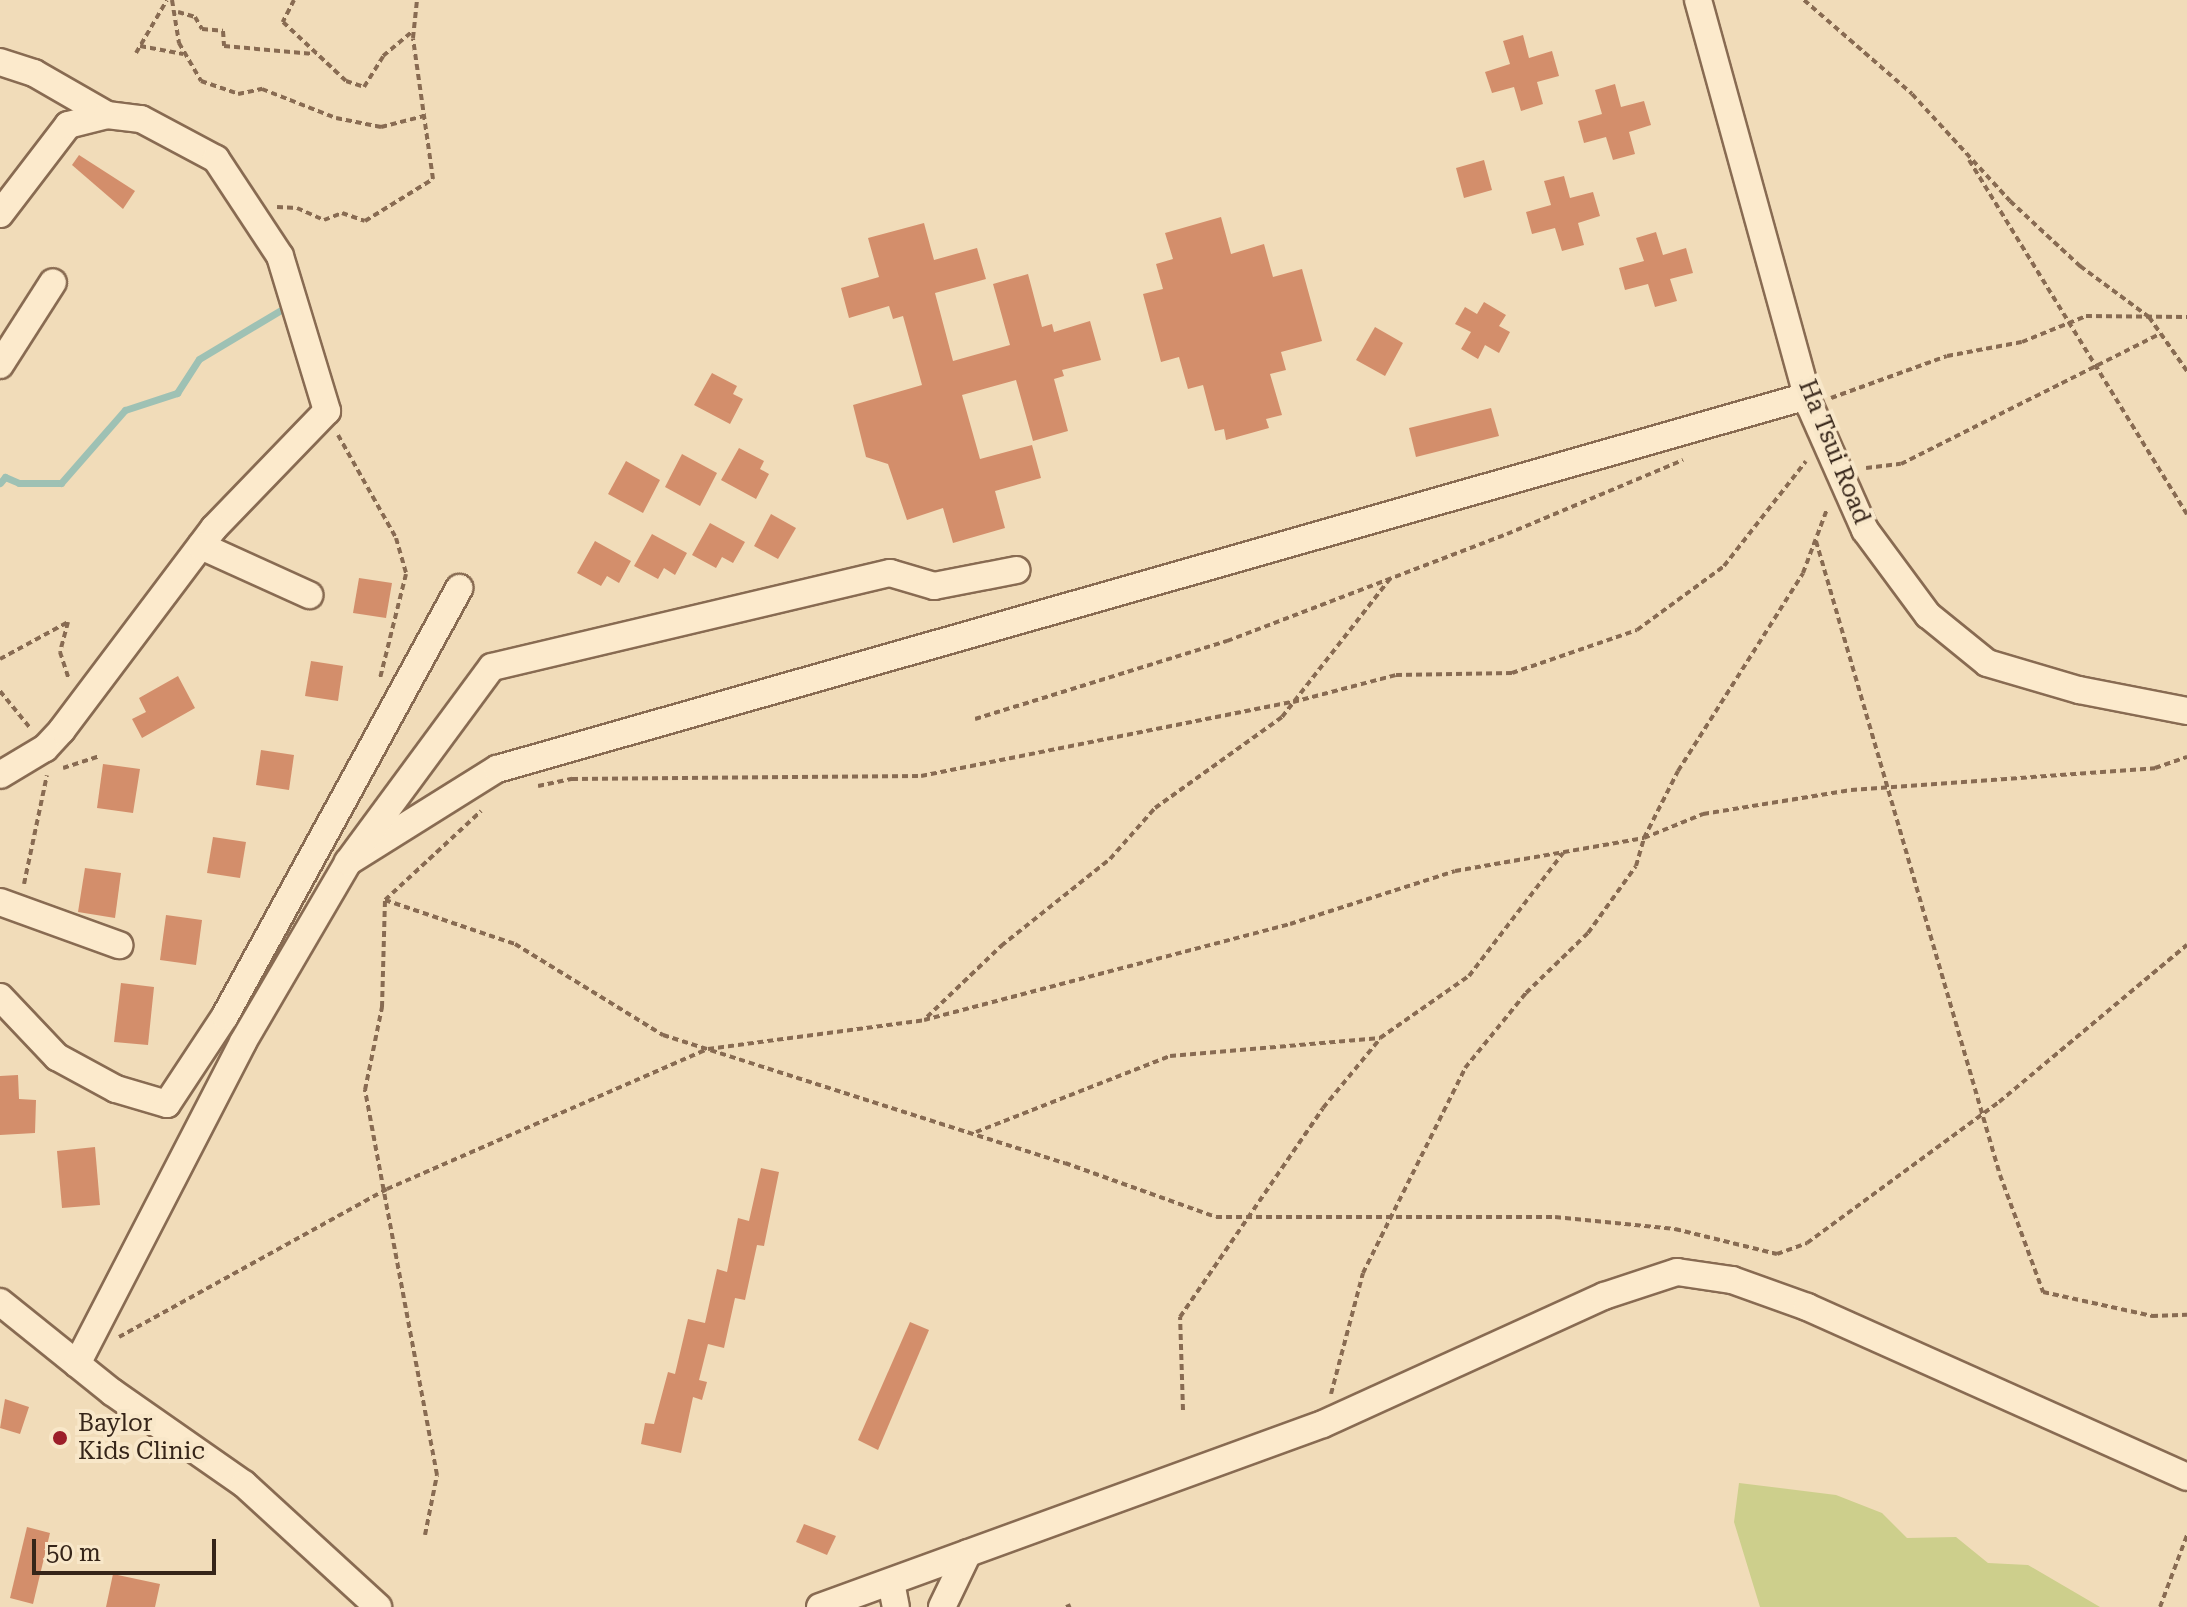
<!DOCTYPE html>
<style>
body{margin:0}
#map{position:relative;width:2187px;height:1607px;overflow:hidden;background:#f1dcb9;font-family:"Roboto Serif",serif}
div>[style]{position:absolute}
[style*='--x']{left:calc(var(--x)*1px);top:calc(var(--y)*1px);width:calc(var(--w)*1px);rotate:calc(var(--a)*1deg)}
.green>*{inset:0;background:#cdcf8c}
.stream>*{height:7px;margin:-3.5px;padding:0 3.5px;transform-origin:3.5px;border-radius:3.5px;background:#9ec1b4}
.building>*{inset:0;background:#d38e6b}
.path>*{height:4px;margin-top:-2px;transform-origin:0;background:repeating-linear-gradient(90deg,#886b52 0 6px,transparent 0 10px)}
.roads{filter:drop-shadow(2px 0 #886b52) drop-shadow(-2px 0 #886b52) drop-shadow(0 2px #886b52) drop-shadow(0 -2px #886b52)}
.minor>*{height:26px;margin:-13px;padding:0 13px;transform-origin:13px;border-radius:13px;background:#fceacc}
.dots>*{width:22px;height:22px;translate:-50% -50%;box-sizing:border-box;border:4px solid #f8e7c9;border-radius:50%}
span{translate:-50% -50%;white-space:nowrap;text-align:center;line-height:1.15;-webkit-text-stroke:8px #f8e7c9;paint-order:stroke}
.street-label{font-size:24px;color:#362519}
.poi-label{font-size:24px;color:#362519}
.left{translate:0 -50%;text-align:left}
.scale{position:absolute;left:32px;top:1539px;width:184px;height:36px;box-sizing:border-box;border:4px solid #362519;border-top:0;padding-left:10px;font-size:24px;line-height:28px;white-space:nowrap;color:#362519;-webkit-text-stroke:6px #f8e7c9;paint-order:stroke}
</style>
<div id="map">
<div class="green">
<div style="clip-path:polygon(1739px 1483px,1836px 1495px,1882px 1513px,1907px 1538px,1956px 1537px,1988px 1563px,2028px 1565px,2100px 1607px,1760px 1607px,1734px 1522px)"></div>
</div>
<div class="stream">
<div style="--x:0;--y:483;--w:8;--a:-50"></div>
<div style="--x:5;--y:477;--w:15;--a:23"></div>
<div style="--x:19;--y:483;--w:42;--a:0"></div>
<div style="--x:61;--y:483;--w:97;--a:-48.8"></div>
<div style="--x:125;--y:410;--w:55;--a:-18.1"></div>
<div style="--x:177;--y:393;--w:40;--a:-57.1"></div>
<div style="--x:199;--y:359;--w:96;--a:-30.9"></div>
</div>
<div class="building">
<div style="clip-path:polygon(1523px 35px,1529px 58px,1552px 51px,1559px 76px,1537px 82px,1543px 104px,1521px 111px,1514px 87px,1492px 93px,1485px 72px,1510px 64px,1503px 41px)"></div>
<div style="clip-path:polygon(1615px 84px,1621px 107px,1644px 101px,1651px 125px,1629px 132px,1635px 154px,1613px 160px,1606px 137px,1584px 143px,1578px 121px,1602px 114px,1595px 90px)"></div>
<div style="clip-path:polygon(79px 155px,135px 191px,123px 209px,72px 165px)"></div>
<div style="clip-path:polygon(1484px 160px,1492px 190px,1464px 198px,1456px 168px)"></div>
<div style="clip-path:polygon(1564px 176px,1570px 198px,1593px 192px,1600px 216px,1578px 223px,1584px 245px,1562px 251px,1555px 228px,1532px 234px,1526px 212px,1551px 205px,1544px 181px)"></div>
<div style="clip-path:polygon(1221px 217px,1231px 254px,1264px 244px,1273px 277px,1302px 269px,1322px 341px,1281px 352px,1286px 370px,1270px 374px,1282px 415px,1266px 419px,1269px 428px,1226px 440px,1224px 429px,1215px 431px,1203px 385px,1188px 389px,1179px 357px,1161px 362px,1143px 294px,1163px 289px,1156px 264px,1173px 259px,1165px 233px)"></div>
<div style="clip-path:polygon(924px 223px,934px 260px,977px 248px,986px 279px,935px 293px,953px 361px,1010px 345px,993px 284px,1028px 274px,1042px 327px,1052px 324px,1054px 332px,1090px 321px,1101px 360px,1062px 370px,1064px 376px,1054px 379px,1068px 431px,1033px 441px,1016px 380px,962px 395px,980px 459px,1032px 445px,1041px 478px,995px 491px,1005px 528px,953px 543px,943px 508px,907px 520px,888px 464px,866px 457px,853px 405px,922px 385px,903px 316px,893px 319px,889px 306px,849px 318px,841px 288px,879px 277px,868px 238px)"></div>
<div style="clip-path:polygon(1656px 232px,1663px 255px,1686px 248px,1693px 273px,1670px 279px,1677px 301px,1655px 307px,1648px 284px,1625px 290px,1619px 268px,1644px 261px,1636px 238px)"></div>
<div style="clip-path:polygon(1484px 302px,1506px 315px,1499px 326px,1510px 332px,1499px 353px,1485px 345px,1478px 359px,1461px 349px,1471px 332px,1455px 324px,1465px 307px,1477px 314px)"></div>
<div style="clip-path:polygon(1375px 327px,1403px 343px,1385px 376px,1356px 360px)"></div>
<div style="clip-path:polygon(712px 373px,737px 386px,733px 394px,743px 399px,730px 424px,694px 405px)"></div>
<div style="clip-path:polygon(1491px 408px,1499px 436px,1416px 457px,1409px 428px)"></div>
<div style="clip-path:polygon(739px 448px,764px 461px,760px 469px,769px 474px,756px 499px,721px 480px)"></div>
<div style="clip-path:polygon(682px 454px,717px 473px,700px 506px,665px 487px)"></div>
<div style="clip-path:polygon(626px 461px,660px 480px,643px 513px,608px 494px)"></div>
<div style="clip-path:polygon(771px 514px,796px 528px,778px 559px,754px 546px)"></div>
<div style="clip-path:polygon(710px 523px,745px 542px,733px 563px,722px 557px,716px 568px,692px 555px)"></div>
<div style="clip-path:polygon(652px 534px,687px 553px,675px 575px,664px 568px,658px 579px,634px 566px)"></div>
<div style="clip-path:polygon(595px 541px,631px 561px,619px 583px,607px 576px,601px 586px,577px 573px)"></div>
<div style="clip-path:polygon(359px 578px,392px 583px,386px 618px,353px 613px)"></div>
<div style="clip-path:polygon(311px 661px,343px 666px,338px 701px,305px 696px)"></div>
<div style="clip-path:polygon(178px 676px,195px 708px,142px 738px,132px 719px,146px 712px,139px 698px)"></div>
<div style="clip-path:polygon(261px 750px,294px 755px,289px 790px,256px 785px)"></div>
<div style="clip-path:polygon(103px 764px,140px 769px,133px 813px,97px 808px)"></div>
<div style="clip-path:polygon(213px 837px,246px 842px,240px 878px,207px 873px)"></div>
<div style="clip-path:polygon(85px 868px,121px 873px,115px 918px,78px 912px)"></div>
<div style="clip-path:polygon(166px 915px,202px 920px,196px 965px,160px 960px)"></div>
<div style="clip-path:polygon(121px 983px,154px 987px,148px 1045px,114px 1042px)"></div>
<div style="clip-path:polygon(18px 1075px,19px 1099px,36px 1100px,35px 1133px,0 1135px,0 1076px)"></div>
<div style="clip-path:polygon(95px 1147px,100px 1205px,62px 1208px,57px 1151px)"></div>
<div style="clip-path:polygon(761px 1168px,779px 1172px,764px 1246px,757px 1245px,745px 1300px,735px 1298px,724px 1348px,708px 1344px,699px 1380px,707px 1382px,702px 1400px,693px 1397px,681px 1453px,641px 1444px,645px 1423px,654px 1424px,668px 1372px,675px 1374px,688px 1319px,705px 1323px,717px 1269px,727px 1272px,738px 1218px,749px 1221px)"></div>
<div style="clip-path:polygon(910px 1322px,929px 1330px,878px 1450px,858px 1440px)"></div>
<div style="clip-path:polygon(5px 1399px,29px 1407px,20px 1434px,0 1428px)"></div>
<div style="clip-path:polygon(804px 1524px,836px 1536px,827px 1555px,796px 1542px)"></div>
<div style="clip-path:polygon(27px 1527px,50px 1533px,33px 1604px,10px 1598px)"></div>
<div style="clip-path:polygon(113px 1574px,160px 1584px,155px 1607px,106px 1607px)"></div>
</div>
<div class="path">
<div style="--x:172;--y:0;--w:44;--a:80.8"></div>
<div style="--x:179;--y:43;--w:44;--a:59.9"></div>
<div style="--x:201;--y:81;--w:39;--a:19"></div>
<div style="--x:238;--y:94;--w:25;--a:-12"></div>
<div style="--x:262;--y:89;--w:79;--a:21.4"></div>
<div style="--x:336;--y:118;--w:46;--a:11.3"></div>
<div style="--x:381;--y:127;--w:44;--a:-14.3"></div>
<div style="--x:294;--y:0;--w:25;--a:117"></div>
<div style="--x:283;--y:22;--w:86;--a:43.1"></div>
<div style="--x:346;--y:81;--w:19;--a:18"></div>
<div style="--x:364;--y:87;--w:36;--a:-58"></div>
<div style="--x:383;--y:56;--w:39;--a:-40"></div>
<div style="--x:1804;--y:0;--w:143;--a:41"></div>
<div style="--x:1912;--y:94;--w:145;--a:47.5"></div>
<div style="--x:2010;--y:201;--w:96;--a:42.9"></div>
<div style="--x:2080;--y:266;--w:86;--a:36.5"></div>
<div style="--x:2149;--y:317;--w:66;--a:54.9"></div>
<div style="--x:178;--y:12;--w:18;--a:16"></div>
<div style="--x:195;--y:17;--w:14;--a:60"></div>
<div style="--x:202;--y:29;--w:21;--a:5"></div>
<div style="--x:223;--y:31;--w:15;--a:86"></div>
<div style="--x:224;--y:46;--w:90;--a:5.1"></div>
<div style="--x:140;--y:46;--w:44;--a:10.5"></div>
<div style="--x:136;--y:53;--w:61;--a:-59.7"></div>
<div style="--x:1969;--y:160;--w:416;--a:58.4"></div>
<div style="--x:277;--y:207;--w:20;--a:3"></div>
<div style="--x:297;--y:208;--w:30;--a:24"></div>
<div style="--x:324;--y:220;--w:19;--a:-21"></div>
<div style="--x:342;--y:213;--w:24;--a:19"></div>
<div style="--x:365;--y:221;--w:80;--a:-31.7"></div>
<div style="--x:433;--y:179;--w:142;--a:-98.1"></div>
<div style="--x:413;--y:38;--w:38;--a:-84"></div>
<div style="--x:1831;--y:398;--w:123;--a:-19.9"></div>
<div style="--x:1947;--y:356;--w:76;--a:-10.6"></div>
<div style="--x:2022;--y:342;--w:69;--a:-22.1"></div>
<div style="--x:2086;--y:316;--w:101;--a:0.6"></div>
<div style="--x:338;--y:435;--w:118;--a:60.6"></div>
<div style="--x:396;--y:538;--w:37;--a:74"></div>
<div style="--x:406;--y:574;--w:107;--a:104"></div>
<div style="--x:1866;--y:468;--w:35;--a:-7"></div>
<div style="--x:1901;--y:464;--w:290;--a:-26.7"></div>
<div style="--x:1816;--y:541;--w:660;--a:73.82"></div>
<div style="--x:2000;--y:1175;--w:125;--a:69.8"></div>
<div style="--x:2043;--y:1292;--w:112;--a:12.4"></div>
<div style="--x:2152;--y:1316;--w:35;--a:-2"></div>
<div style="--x:0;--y:659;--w:77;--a:-28.6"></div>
<div style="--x:68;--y:622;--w:31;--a:105"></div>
<div style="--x:60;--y:652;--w:28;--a:72"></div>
<div style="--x:0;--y:691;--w:49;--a:50.8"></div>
<div style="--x:975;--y:719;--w:264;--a:-17.2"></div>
<div style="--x:1227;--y:641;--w:300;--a:-20.9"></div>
<div style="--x:1507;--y:534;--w:191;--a:-22.8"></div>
<div style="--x:63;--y:768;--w:38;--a:-18"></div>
<div style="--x:538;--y:786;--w:35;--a:-12"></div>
<div style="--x:572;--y:779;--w:349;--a:-0.5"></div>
<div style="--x:921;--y:776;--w:379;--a:-11.3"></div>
<div style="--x:1293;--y:702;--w:106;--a:-14.7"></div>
<div style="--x:1396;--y:675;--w:116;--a:-1"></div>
<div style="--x:1512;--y:673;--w:132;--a:-19"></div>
<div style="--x:1637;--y:630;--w:108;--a:-36.3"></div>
<div style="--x:1724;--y:566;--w:133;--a:-52"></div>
<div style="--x:24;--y:884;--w:111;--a:-78.1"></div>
<div style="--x:385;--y:900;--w:137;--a:18.7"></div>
<div style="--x:515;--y:944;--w:174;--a:31.6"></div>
<div style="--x:663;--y:1035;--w:422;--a:17.7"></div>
<div style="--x:1065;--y:1163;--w:160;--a:19.7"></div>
<div style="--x:1216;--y:1217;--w:339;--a:0"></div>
<div style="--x:1555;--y:1217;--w:121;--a:5.7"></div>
<div style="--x:1675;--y:1229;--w:105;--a:13.8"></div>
<div style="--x:1777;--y:1254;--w:32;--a:-20"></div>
<div style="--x:1807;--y:1243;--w:238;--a:-36.3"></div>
<div style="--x:1999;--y:1102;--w:245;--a:-39.9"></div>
<div style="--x:927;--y:1017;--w:103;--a:-43.8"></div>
<div style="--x:1001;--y:946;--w:139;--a:-38.6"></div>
<div style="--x:1110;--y:859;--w:68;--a:-48.6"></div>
<div style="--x:1155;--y:808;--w:156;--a:-35.6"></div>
<div style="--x:1282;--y:717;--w:175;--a:-52"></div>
<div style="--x:976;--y:1132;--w:208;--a:-21.4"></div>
<div style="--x:1170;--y:1056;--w:211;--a:-4.9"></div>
<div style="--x:1380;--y:1038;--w:108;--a:-34.9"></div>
<div style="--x:1469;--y:976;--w:155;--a:-52.6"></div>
<div style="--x:119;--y:1337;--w:306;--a:-28.9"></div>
<div style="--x:387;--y:1189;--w:350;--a:-23.6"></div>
<div style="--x:708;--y:1049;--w:218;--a:-7.6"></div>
<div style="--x:924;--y:1020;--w:378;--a:-14.7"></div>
<div style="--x:1290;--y:924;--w:173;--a:-17.8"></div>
<div style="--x:1455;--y:871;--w:192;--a:-9.9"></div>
<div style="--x:1644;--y:838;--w:64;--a:-22.1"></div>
<div style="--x:1703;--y:814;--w:150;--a:-9.2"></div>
<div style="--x:1851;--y:790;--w:305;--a:-4.1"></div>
<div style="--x:2155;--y:768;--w:34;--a:-19"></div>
<div style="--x:1331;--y:1394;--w:125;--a:-75.2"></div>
<div style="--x:1363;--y:1273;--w:229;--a:-63.5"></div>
<div style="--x:1465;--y:1068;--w:97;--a:-50.9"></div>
<div style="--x:1526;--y:993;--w:86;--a:-44.1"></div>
<div style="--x:1588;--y:933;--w:82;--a:-54.4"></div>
<div style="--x:1636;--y:866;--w:29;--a:-74"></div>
<div style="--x:1644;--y:838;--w:75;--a:-63.1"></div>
<div style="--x:1678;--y:771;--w:234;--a:-57.7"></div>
<div style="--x:1803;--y:573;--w:68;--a:-69.4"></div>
<div style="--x:1183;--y:1410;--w:93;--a:-91.8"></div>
<div style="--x:1180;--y:1317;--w:253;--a:-55.6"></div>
<div style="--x:1323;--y:1108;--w:88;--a:-50.5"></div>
<div style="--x:425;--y:1535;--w:61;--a:-78.7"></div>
<div style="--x:437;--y:1475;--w:392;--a:-100.6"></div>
<div style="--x:365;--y:1090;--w:85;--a:-78.4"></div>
<div style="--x:382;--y:1007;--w:107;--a:-88.4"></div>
<div style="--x:385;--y:900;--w:131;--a:-42.8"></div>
<div style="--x:1066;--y:1607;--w:5;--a:-22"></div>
<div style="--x:2160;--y:1607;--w:77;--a:-69.4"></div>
</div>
<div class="roads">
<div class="minor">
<div style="--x:1698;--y:0;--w:421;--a:74.6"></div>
<div style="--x:1810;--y:406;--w:136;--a:66.1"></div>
<div style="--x:1865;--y:530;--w:106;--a:53.5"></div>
<div style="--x:1928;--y:615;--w:76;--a:39.1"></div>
<div style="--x:1987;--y:663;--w:96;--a:16.4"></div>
<div style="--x:2079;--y:690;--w:110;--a:11"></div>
<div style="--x:0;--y:62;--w:36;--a:18"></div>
<div style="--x:34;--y:73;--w:84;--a:29.9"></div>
<div style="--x:0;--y:214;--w:112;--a:-52.6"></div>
<div style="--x:68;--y:125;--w:40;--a:-14.4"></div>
<div style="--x:107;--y:115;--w:34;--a:7"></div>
<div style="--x:141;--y:119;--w:85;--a:28.1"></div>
<div style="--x:216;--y:159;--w:116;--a:56.6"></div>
<div style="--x:280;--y:256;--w:162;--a:73.1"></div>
<div style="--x:327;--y:411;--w:163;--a:134"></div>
<div style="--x:214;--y:528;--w:253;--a:127"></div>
<div style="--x:62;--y:730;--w:25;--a:133"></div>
<div style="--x:45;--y:748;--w:52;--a:149"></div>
<div style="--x:0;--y:365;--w:98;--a:-57.4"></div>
<div style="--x:201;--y:546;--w:119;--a:24.4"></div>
<div style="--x:348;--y:862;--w:176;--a:-32"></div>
<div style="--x:497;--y:769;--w:1362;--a:-15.89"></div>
<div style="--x:0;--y:902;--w:127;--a:19.9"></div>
<div style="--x:0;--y:997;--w:83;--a:46.5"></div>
<div style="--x:57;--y:1057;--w:67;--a:28.5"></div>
<div style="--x:116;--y:1089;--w:53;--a:16.4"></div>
<div style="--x:167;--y:1104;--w:105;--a:-56.6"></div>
<div style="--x:225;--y:1016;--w:488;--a:-61.3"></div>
<div style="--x:0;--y:1302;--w:144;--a:38.8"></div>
<div style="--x:112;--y:1392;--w:161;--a:34.9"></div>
<div style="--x:244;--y:1484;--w:182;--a:42.5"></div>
<div style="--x:77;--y:1364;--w:362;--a:-62.7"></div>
<div style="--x:243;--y:1042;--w:208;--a:-59.7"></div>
<div style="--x:348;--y:862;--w:242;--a:-53.6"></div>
<div style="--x:492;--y:667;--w:409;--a:-13.3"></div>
<div style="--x:890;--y:573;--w:46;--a:16.5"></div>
<div style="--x:934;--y:586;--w:84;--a:-11"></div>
<div style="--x:891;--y:1582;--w:25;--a:79"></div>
<div style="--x:820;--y:1607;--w:535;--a:-19.99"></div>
<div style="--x:1323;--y:1424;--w:309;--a:-24.5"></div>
<div style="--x:1604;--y:1296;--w:77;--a:-18.2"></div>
<div style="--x:1677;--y:1272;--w:56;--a:8.3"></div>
<div style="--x:1732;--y:1280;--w:80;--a:19.8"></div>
<div style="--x:1807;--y:1307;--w:416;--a:24.1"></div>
<div style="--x:942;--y:1607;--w:60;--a:-64.3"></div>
</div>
</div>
<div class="dots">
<div style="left:60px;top:1438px;background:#9c1e29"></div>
</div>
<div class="street-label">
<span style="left:1834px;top:452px;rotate:68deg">Ha Tsui Road</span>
</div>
<div class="poi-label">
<span class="left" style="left:78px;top:1438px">Baylor<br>Kids Clinic</span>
</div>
<div class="scale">50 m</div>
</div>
